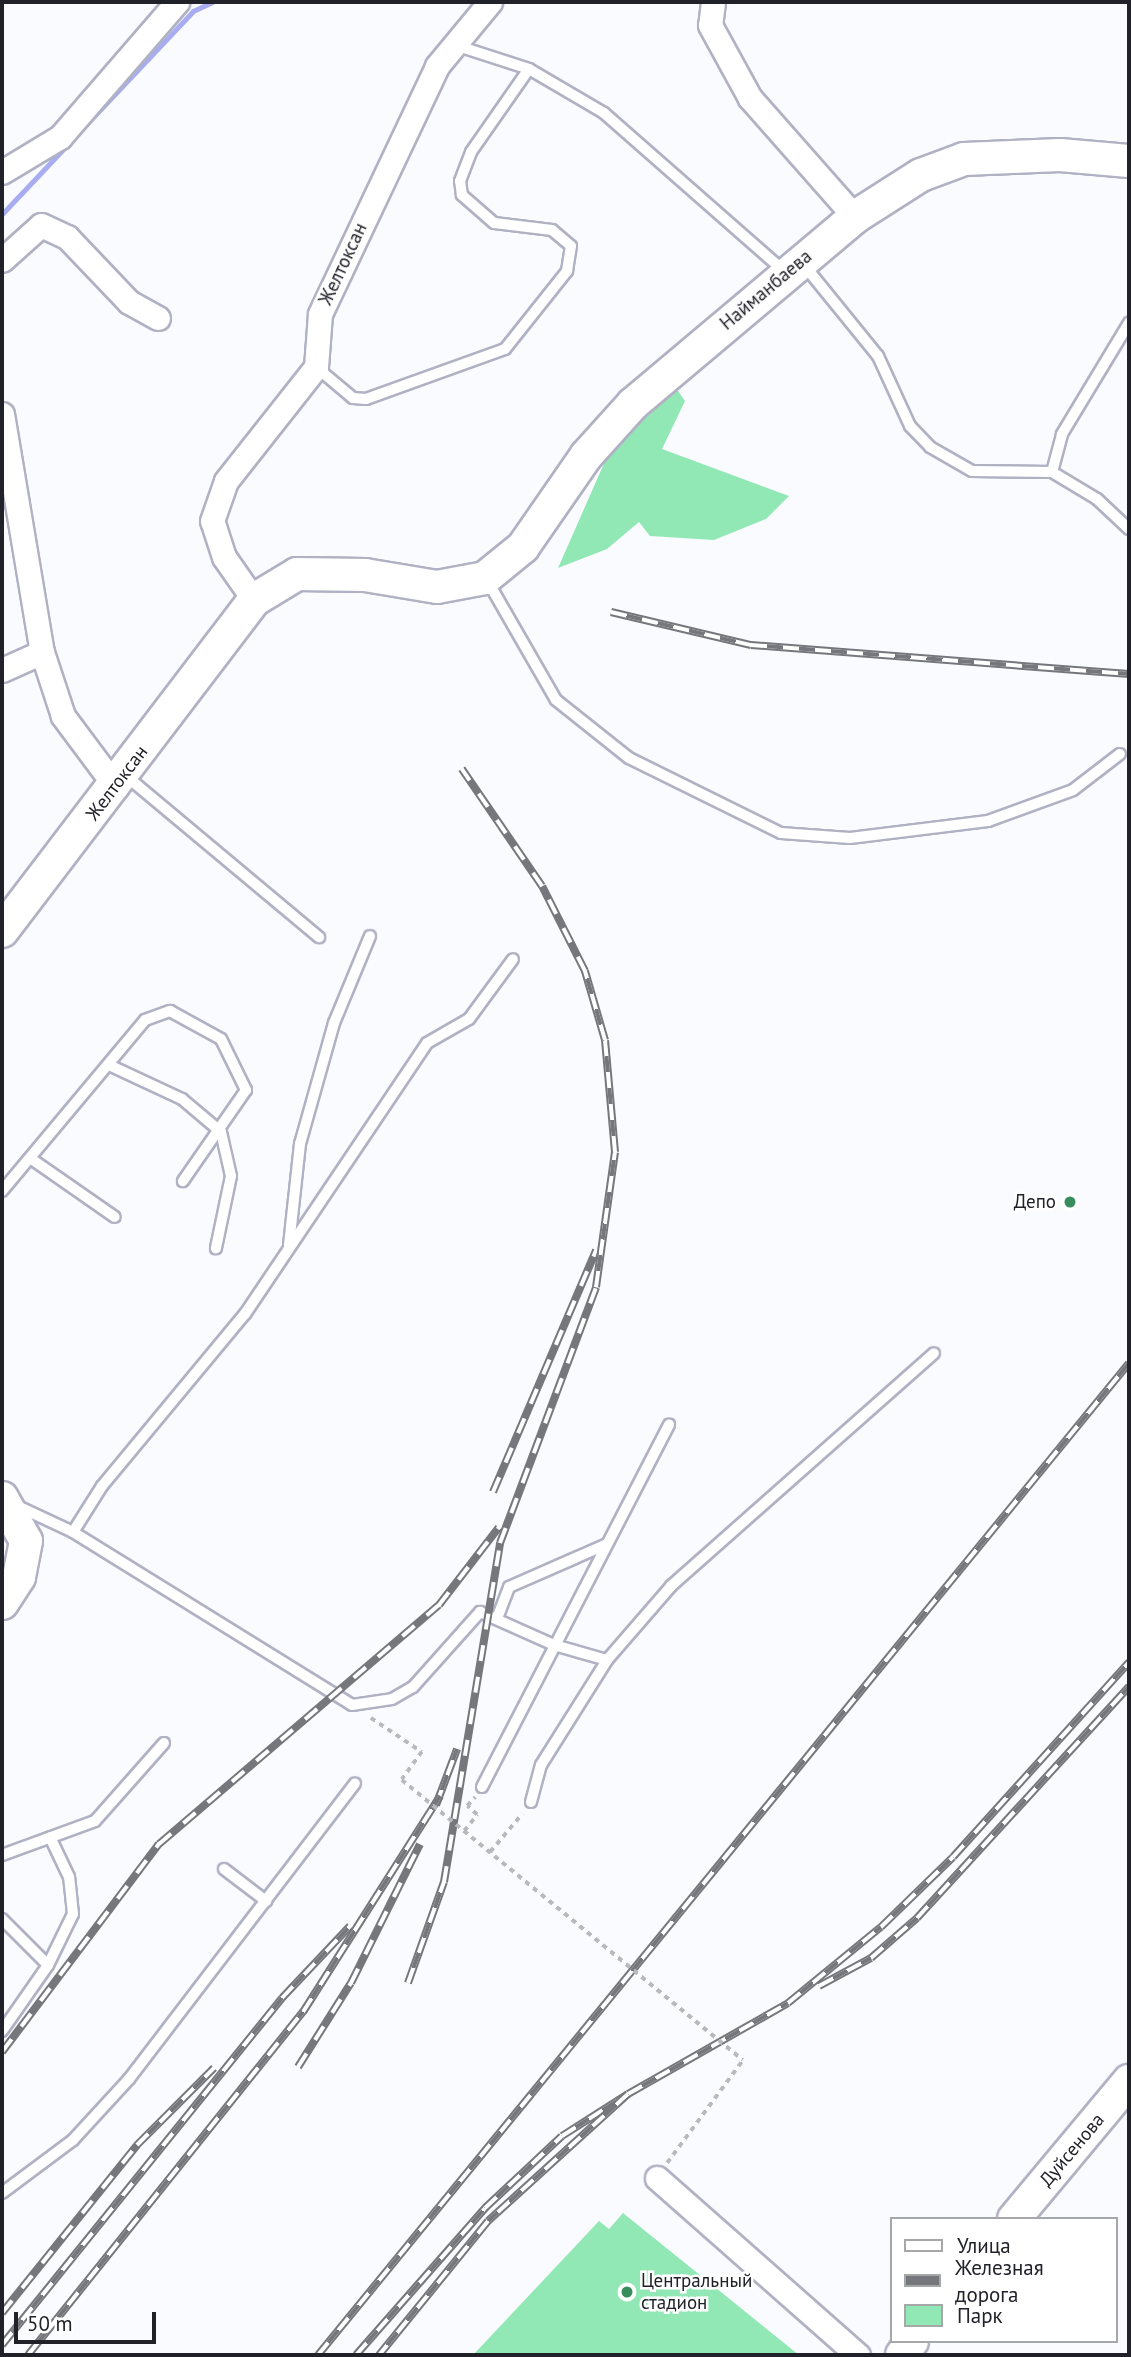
<!DOCTYPE html>
<meta charset="utf-8">
<style>
body{margin:0}
#map{position:relative;width:1131px;height:2357px;overflow:hidden;background:#fafbff;font-family:"PT Sans",sans-serif}
div>[style]{position:absolute}
[style*='--x']{left:calc(var(--x)*1px);top:calc(var(--y)*1px);width:calc(var(--w)*1px);rotate:calc(var(--a)*1deg)}
.green>*{inset:0;background:#92e8b5}
.stream>*{height:5px;margin:-2.5px;padding:0 2.5px;transform-origin:2.5px;border-radius:2.5px;background:#a8adf1}
.path>*{height:3.5px;margin-top:-1.75px;transform-origin:0;background:repeating-linear-gradient(90deg,#b8b9be 0 5px,transparent 0 10px)}
.roads{filter:drop-shadow(2px 0 #b0b2c4) drop-shadow(-2px 0 #b0b2c4) drop-shadow(0 2px #b0b2c4) drop-shadow(0 -2px #b0b2c4)}
.service>*{height:10px;margin:-5px;padding:0 5px;transform-origin:5px;border-radius:5px;background:#fff}
.minor>*{height:23px;margin:-11.5px;padding:0 11.5px;transform-origin:11.5px;border-radius:11.5px;background:#fff}
.secondary>*{height:32px;margin:-16px;padding:0 16px;transform-origin:16px;border-radius:16px;background:#fff}
.rail>*{height:8px;margin-top:-4px;transform-origin:0;background:repeating-linear-gradient(90deg,#fff 0 16px,#76777d 0 32px);box-sizing:border-box;border-block:2px solid #76777d}
.path-bridge>*{height:3.5px;margin-top:-1.75px;transform-origin:0;background:repeating-linear-gradient(90deg,#b8b9be 0 5px,transparent 0 10px)}
.dots>*{width:19px;height:19px;translate:-50% -50%;box-sizing:border-box;border:4px solid #fff;border-radius:50%}
span{translate:-50% -50%;white-space:nowrap;text-align:center;line-height:1.15;-webkit-text-stroke:5px #fff;paint-order:stroke}
.street-label{font-size:19px;color:#212229}
.poi-label{font-size:19px;color:#212229}
.right{translate:-100% -50%;text-align:right}
.left{translate:0 -50%;text-align:left}
.frame{position:absolute;inset:0;border:4px solid #212229;pointer-events:none}
.legend{position:absolute;left:890px;top:2217px;width:228px;height:126px;box-sizing:border-box;background:#fff;border:2px solid #a6a7a9;margin:0;padding:9px 12px;list-style:none;font-size:21px;color:#212229}
.legend li{display:flex;align-items:center;gap:14px;height:35px}
.legend b{width:35px;border:2px solid #a6a7a9}
.scale{position:absolute;left:14px;top:2312px;width:142px;height:32px;box-sizing:border-box;border:4px solid #212229;border-top:0;padding-left:9px;font-size:21px;line-height:24px;white-space:nowrap;color:#212229;-webkit-text-stroke:5px #fff;paint-order:stroke}
</style>
<div id="map">
<div class="green">
<div style="clip-path:polygon(674px 385px,685px 401px,662px 449px,789px 496px,766px 519px,714px 540px,650px 536px,639px 522px,607px 549px,558px 568px,606px 459px)"></div>
<div style="clip-path:polygon(623px 2213px,799px 2355px,473px 2355px,599px 2221px,609px 2229px)"></div>
</div>
<div class="stream">
<div style="--x:80;--y:131;--w:165;--a:-46.7"></div>
<div style="--x:193;--y:11;--w:21;--a:-25"></div>
<div style="--x:2;--y:214;--w:98;--a:-46.7"></div>
</div>
<div class="path">
<div style="--x:371;--y:1718;--w:61;--a:33.7"></div>
<div style="--x:422;--y:1752;--w:34;--a:126"></div>
<div style="--x:464;--y:1831;--w:21;--a:-51"></div>
<div style="--x:477;--y:1815;--w:13;--a:-138"></div>
<div style="--x:467;--y:1806;--w:12;--a:-48"></div>
<div style="--x:490;--y:1852;--w:50;--a:-49.9"></div>
<div style="--x:667;--y:2163;--w:128;--a:-53.6"></div>
</div>
<div class="roads">
<div class="service">
<div style="--x:455;--y:45;--w:78;--a:18"></div>
<div style="--x:529;--y:69;--w:87;--a:30.4"></div>
<div style="--x:604;--y:113;--w:241;--a:41.3"></div>
<div style="--x:804;--y:265;--w:117;--a:50.9"></div>
<div style="--x:878;--y:356;--w:77;--a:65.4"></div>
<div style="--x:910;--y:426;--w:29;--a:46"></div>
<div style="--x:930;--y:447;--w:48;--a:29.7"></div>
<div style="--x:972;--y:471;--w:80;--a:0.7"></div>
<div style="--x:1052;--y:472;--w:52;--a:31"></div>
<div style="--x:1097;--y:499;--w:44;--a:43.2"></div>
<div style="--x:316;--y:367;--w:48;--a:40"></div>
<div style="--x:353;--y:398;--w:13;--a:4"></div>
<div style="--x:366;--y:399;--w:148;--a:-19.8"></div>
<div style="--x:505;--y:349;--w:100;--a:-51.5"></div>
<div style="--x:567;--y:271;--w:25;--a:-81"></div>
<div style="--x:571;--y:246;--w:25;--a:-140"></div>
<div style="--x:552;--y:230;--w:58;--a:-173.1"></div>
<div style="--x:494;--y:223;--w:43;--a:-138.8"></div>
<div style="--x:462;--y:195;--w:14;--a:-98"></div>
<div style="--x:460;--y:181;--w:31;--a:-69"></div>
<div style="--x:471;--y:152;--w:101;--a:-55.1"></div>
<div style="--x:1052;--y:472;--w:39;--a:-75"></div>
<div style="--x:1062;--y:434;--w:130;--a:-58.9"></div>
<div style="--x:487;--y:580;--w:138;--a:60.1"></div>
<div style="--x:556;--y:700;--w:93;--a:38.5"></div>
<div style="--x:629;--y:758;--w:169;--a:26.3"></div>
<div style="--x:781;--y:833;--w:69;--a:4.1"></div>
<div style="--x:850;--y:838;--w:139;--a:-7"></div>
<div style="--x:988;--y:821;--w:90;--a:-20"></div>
<div style="--x:1073;--y:790;--w:59;--a:-37.5"></div>
<div style="--x:125;--y:775;--w:253;--a:39.9"></div>
<div style="--x:109;--y:1065;--w:81;--a:25"></div>
<div style="--x:182;--y:1099;--w:51;--a:40.2"></div>
<div style="--x:221;--y:1132;--w:45;--a:77.2"></div>
<div style="--x:231;--y:1176;--w:74;--a:101.8"></div>
<div style="--x:30;--y:1158;--w:103;--a:34.8"></div>
<div style="--x:2;--y:1191;--w:223;--a:-50.1"></div>
<div style="--x:145;--y:1020;--w:27;--a:-20"></div>
<div style="--x:170;--y:1011;--w:58;--a:28.8"></div>
<div style="--x:221;--y:1039;--w:57;--a:63.9"></div>
<div style="--x:246;--y:1090;--w:111;--a:124.7"></div>
<div style="--x:289;--y:1245;--w:102;--a:-83.8"></div>
<div style="--x:300;--y:1144;--w:126;--a:-74.3"></div>
<div style="--x:334;--y:1023;--w:94;--a:-67.5"></div>
<div style="--x:11;--y:1503;--w:68;--a:25.1"></div>
<div style="--x:73;--y:1532;--w:54;--a:-57.8"></div>
<div style="--x:102;--y:1486;--w:224;--a:-50.3"></div>
<div style="--x:245;--y:1314;--w:326;--a:-56.1"></div>
<div style="--x:427;--y:1043;--w:48;--a:-29.7"></div>
<div style="--x:469;--y:1019;--w:74;--a:-53.7"></div>
<div style="--x:73;--y:1532;--w:328;--a:31.8"></div>
<div style="--x:352;--y:1705;--w:40;--a:-8.5"></div>
<div style="--x:392;--y:1699;--w:24;--a:-30"></div>
<div style="--x:413;--y:1687;--w:101;--a:-48.2"></div>
<div style="--x:480;--y:1612;--w:81;--a:24"></div>
<div style="--x:554;--y:1645;--w:55;--a:15.8"></div>
<div style="--x:607;--y:1660;--w:98;--a:-49.1"></div>
<div style="--x:671;--y:1586;--w:351;--a:-41.5"></div>
<div style="--x:498;--y:1616;--w:31;--a:-69"></div>
<div style="--x:509;--y:1587;--w:107;--a:-23.7"></div>
<div style="--x:482;--y:1787;--w:408;--a:-62.7"></div>
<div style="--x:531;--y:1802;--w:38;--a:-75"></div>
<div style="--x:541;--y:1765;--w:124;--a:-57.8"></div>
<div style="--x:2;--y:1855;--w:99;--a:-20.1"></div>
<div style="--x:95;--y:1821;--w:104;--a:-48.5"></div>
<div style="--x:224;--y:1869;--w:53;--a:37.3"></div>
<div style="--x:2;--y:1919;--w:65;--a:45"></div>
<div style="--x:2;--y:2031;--w:80;--a:-55.1"></div>
<div style="--x:48;--y:1965;--w:57;--a:-63.9"></div>
<div style="--x:73;--y:1914;--w:37;--a:-96"></div>
<div style="--x:69;--y:1877;--w:44;--a:-115.4"></div>
<div style="--x:2;--y:2193;--w:89;--a:-36.7"></div>
<div style="--x:73;--y:2140;--w:83;--a:-47.4"></div>
<div style="--x:129;--y:2079;--w:372;--a:-52.6"></div>
</div>
<div class="minor">
<div style="--x:713;--y:2;--w:23;--a:97"></div>
<div style="--x:710;--y:25;--w:83;--a:61.3"></div>
<div style="--x:750;--y:98;--w:159;--a:48.6"></div>
<div style="--x:2;--y:172;--w:68;--a:-31.1"></div>
<div style="--x:60;--y:137;--w:179;--a:-49.1"></div>
<div style="--x:2;--y:260;--w:52;--a:-41.9"></div>
<div style="--x:41;--y:225;--w:29;--a:25"></div>
<div style="--x:67;--y:237;--w:90;--a:46.4"></div>
<div style="--x:129;--y:302;--w:33;--a:29"></div>
<div style="--x:2;--y:414;--w:241;--a:80.5"></div>
<div style="--x:42;--y:652;--w:67;--a:71.8"></div>
<div style="--x:63;--y:716;--w:89;--a:53.3"></div>
<div style="--x:254;--y:600;--w:52;--a:-124.9"></div>
<div style="--x:224;--y:557;--w:38;--a:-108"></div>
<div style="--x:212;--y:521;--w:42;--a:-70.7"></div>
<div style="--x:226;--y:481;--w:145;--a:-51.7"></div>
<div style="--x:316;--y:367;--w:53;--a:-85.7"></div>
<div style="--x:320;--y:314;--w:274;--a:-64.7"></div>
<div style="--x:437;--y:66;--w:83;--a:-50.4"></div>
<div style="--x:2;--y:670;--w:44;--a:-24.2"></div>
<div style="--x:657;--y:2178;--w:268;--a:41.4"></div>
</div>
<div class="secondary">
<div style="--x:2;--y:931;--w:416;--a:-52.7"></div>
<div style="--x:254;--y:600;--w:50;--a:-31.2"></div>
<div style="--x:297;--y:574;--w:68;--a:0.8"></div>
<div style="--x:365;--y:575;--w:73;--a:9.5"></div>
<div style="--x:437;--y:587;--w:49;--a:-10.6"></div>
<div style="--x:485;--y:578;--w:49;--a:-39.2"></div>
<div style="--x:523;--y:547;--w:111;--a:-55.3"></div>
<div style="--x:586;--y:456;--w:70;--a:-47.9"></div>
<div style="--x:633;--y:404;--w:290;--a:-40.1"></div>
<div style="--x:855;--y:217;--w:78;--a:-32.5"></div>
<div style="--x:921;--y:175;--w:46;--a:-20.4"></div>
<div style="--x:964;--y:159;--w:96;--a:-2.4"></div>
<div style="--x:1060;--y:155;--w:69;--a:5"></div>
<div style="--x:2;--y:1498;--w:49;--a:60.8"></div>
<div style="--x:26;--y:1541;--w:37;--a:101"></div>
<div style="--x:19;--y:1577;--w:31;--a:123"></div>
<div style="--x:1014;--y:2219;--w:180;--a:-50.2"></div>
<div style="--x:902;--y:2355;--w:17;--a:-54"></div>
</div>
</div>
<div class="rail">
<div style="--x:611;--y:612;--w:144;--a:13.3"></div>
<div style="--x:751;--y:645;--w:379;--a:4.4"></div>
<div style="--x:493;--y:1492;--w:263;--a:-66.9"></div>
<div style="--x:436;--y:1805;--w:60;--a:-69.4"></div>
<div style="--x:408;--y:1983;--w:107;--a:-70.4"></div>
<div style="--x:444;--y:1882;--w:344;--a:-80.6"></div>
<div style="--x:500;--y:1543;--w:273;--a:-69.4"></div>
<div style="--x:596;--y:1287;--w:136;--a:-82"></div>
<div style="--x:615;--y:1152;--w:112;--a:-95.1"></div>
<div style="--x:605;--y:1040;--w:72;--a:-106.2"></div>
<div style="--x:585;--y:971;--w:95;--a:-116.8"></div>
<div style="--x:542;--y:886;--w:142;--a:-124.4"></div>
<div style="--x:819;--y:1986;--w:59;--a:-28.3"></div>
<div style="--x:871;--y:1958;--w:61;--a:-41"></div>
<div style="--x:917;--y:1918;--w:314;--a:-47.5"></div>
<div style="--x:2;--y:2052;--w:261;--a:-53"></div>
<div style="--x:159;--y:1844;--w:368;--a:-40.5"></div>
<div style="--x:439;--y:1605;--w:98;--a:-52.4"></div>
<div style="--x:298;--y:2067;--w:99;--a:-57.8"></div>
<div style="--x:351;--y:1983;--w:155;--a:-63.6"></div>
<div style="--x:628;--y:2094;--w:184;--a:-29.6"></div>
<div style="--x:788;--y:2003;--w:120;--a:-39.3"></div>
<div style="--x:881;--y:1927;--w:100;--a:-44.2"></div>
<div style="--x:953;--y:1857;--w:263;--a:-47.9"></div>
<div style="--x:2;--y:2313;--w:216;--a:-51.2"></div>
<div style="--x:137;--y:2145;--w:109;--a:-45"></div>
<div style="--x:2;--y:2345;--w:446;--a:-51.1"></div>
<div style="--x:282;--y:1998;--w:99;--a:-46.6"></div>
<div style="--x:28;--y:2355;--w:440;--a:-51.3"></div>
<div style="--x:303;--y:2012;--w:256;--a:-57.6"></div>
<div style="--x:318;--y:2355;--w:1281;--a:-50.73"></div>
<div style="--x:356;--y:2355;--w:196;--a:-48.7"></div>
<div style="--x:485;--y:2208;--w:105;--a:-43.1"></div>
<div style="--x:562;--y:2136;--w:78;--a:-32.5"></div>
<div style="--x:628;--y:2094;--w:189;--a:137.8"></div>
<div style="--x:488;--y:2221;--w:173;--a:129.1"></div>
</div>
<div class="path-bridge">
<div style="--x:402;--y:1780;--w:441;--a:39.4"></div>
</div>
<div class="dots">
<div style="left:1070px;top:1202px;background:#388d5f"></div>
<div style="left:627px;top:2292px;background:#388d5f"></div>
</div>
<div class="street-label">
<span style="left:343px;top:264px;rotate:-65deg">Желтоксан</span>
<span style="left:766px;top:290px;rotate:-40deg">Найманбаева</span>
<span style="left:117px;top:783px;rotate:-53deg">Желтоксан</span>
<span style="left:1072px;top:2150px;rotate:-50deg">Дуйсенова</span>
</div>
<div class="poi-label">
<span class="right" style="left:1056px;top:1202px">Депо</span>
<span class="left" style="left:641px;top:2292px">Центральный<br>стадион</span>
</div>
<div class="frame"></div>
<ul class="legend">
<li><b style="height:9px;background:#fff"></b>Улица</li>
<li><b style="height:9px;background:#76777d"></b>Железная дорога</li>
<li><b style="height:19px;background:#92e8b5"></b>Парк</li>
</ul>
<div class="scale">50 m</div>
</div>
